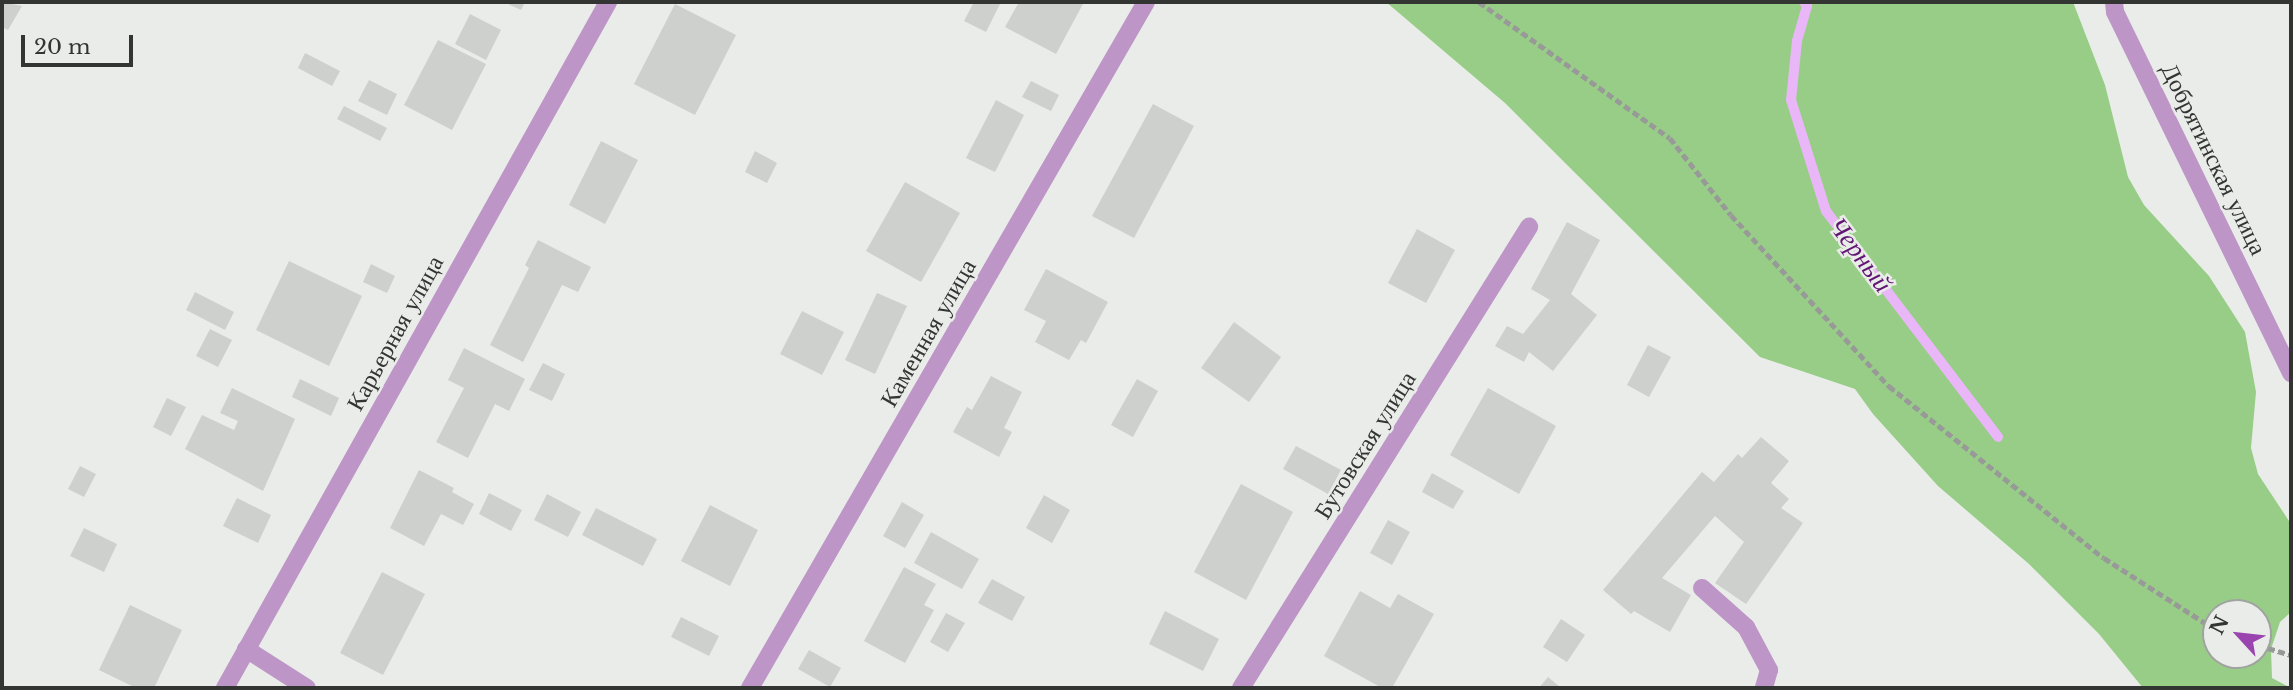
<!DOCTYPE html>
<meta charset="utf-8">
<style>
body{margin:0}
#map{position:relative;width:2293px;height:690px;overflow:hidden;background:#e9ece8;font-family:"Libre Baskerville",serif}
div>[style]{position:absolute}
[style*='--x']{left:calc(var(--x)*1px);top:calc(var(--y)*1px);width:calc(var(--w)*1px);rotate:calc(var(--a)*1deg)}
.green>*{inset:0;background:#98cd87}
.stream>*{height:10px;margin:-5px;padding:0 5px;transform-origin:5px;border-radius:5px;background:#e9b7f7}
.building>*{inset:0;background:#cdd0cc}
.path>*{height:4.5px;margin-top:-2.25px;transform-origin:0;background:repeating-linear-gradient(90deg,#989a97 0 7px,transparent 0 10.5px)}
.minor>*{height:18px;margin:-9px;padding:0 9px;transform-origin:9px;border-radius:9px;background:#bd95c7}
span{translate:-50% -50%;white-space:nowrap;text-align:center;line-height:1.15;-webkit-text-stroke:5px #e9ece8;paint-order:stroke}
.street-label{font-size:24px;color:#333533}
.water-label{font-size:26px;color:#611573;font-style:italic}
.frame{position:absolute;inset:0;border:4px solid #333533;pointer-events:none}
.north{position:absolute;left:2202px;top:599px;width:70px;height:70px;box-sizing:border-box;background:#e9ece8;border:2px solid #a0a3a0;border-radius:50%;rotate:297deg;font-size:19px;font-weight:700;line-height:28px;text-align:center;color:#333533}
.north::after{content:'';display:block;margin:auto;width:24px;height:32px;background:#9a44b0;clip-path:polygon(50% 0,100% 100%,50% 72%,0 100%)}
.scale{position:absolute;left:21px;top:35px;width:112px;height:32px;box-sizing:border-box;border:4px solid #333533;border-top:0;padding-left:9px;font-size:21px;line-height:24px;white-space:nowrap;color:#333533;-webkit-text-stroke:5px #e9ece8;paint-order:stroke}
</style>
<div id="map">
<div class="green">
<div style="clip-path:polygon(evenodd,1386px 2px,2073px 2px,2105px 85px,2128px 177px,2144px 205px,2209px 276px,2245px 332px,2256px 392px,2251px 448px,2258px 474px,2291px 524px,2291px 612px,2280px 622px,2271px 649px,2272px 678px,2291px 688px,2143px 688px,2099px 634px,2029px 564px,1938px 486px,1873px 414px,1855px 389px,1760px 357px,1505px 103px,1386px 2px,2216px 613px,2258px 613px,2258px 655px,2216px 655px,2216px 613px)"></div>
</div>
<div class="stream">
<div style="--x:1804;--y:2;--w:5;--a:53"></div>
<div style="--x:1807;--y:6;--w:36;--a:106"></div>
<div style="--x:1797;--y:41;--w:59;--a:95.8"></div>
<div style="--x:1791;--y:100;--w:116;--a:72.5"></div>
<div style="--x:1826;--y:211;--w:284;--a:52.7"></div>
</div>
<div class="building">
<div style="clip-path:polygon(2px 2px,22px 6px,8px 30px,2px 27px)"></div>
<div style="clip-path:polygon(504px 2px,525px 2px,521px 10px)"></div>
<div style="clip-path:polygon(974px 2px,1001px 2px,986px 32px,964px 21px)"></div>
<div style="clip-path:polygon(1019px 2px,1084px 2px,1056px 54px,1005px 27px)"></div>
<div style="clip-path:polygon(675px 4px,736px 35px,695px 115px,634px 84px)"></div>
<div style="clip-path:polygon(470px 14px,501px 30px,486px 60px,455px 44px)"></div>
<div style="clip-path:polygon(438px 40px,486px 64px,452px 130px,404px 105px)"></div>
<div style="clip-path:polygon(305px 53px,340px 71px,332px 86px,298px 68px)"></div>
<div style="clip-path:polygon(369px 80px,397px 94px,387px 115px,358px 101px)"></div>
<div style="clip-path:polygon(1031px 81px,1059px 95px,1051px 111px,1022px 97px)"></div>
<div style="clip-path:polygon(996px 100px,1024px 115px,995px 172px,966px 158px)"></div>
<div style="clip-path:polygon(1153px 104px,1194px 126px,1134px 238px,1092px 216px)"></div>
<div style="clip-path:polygon(344px 106px,387px 128px,380px 141px,337px 119px)"></div>
<div style="clip-path:polygon(601px 141px,638px 160px,605px 224px,569px 205px)"></div>
<div style="clip-path:polygon(755px 151px,777px 163px,767px 183px,745px 172px)"></div>
<div style="clip-path:polygon(905px 182px,960px 213px,921px 282px,866px 251px)"></div>
<div style="clip-path:polygon(1567px 222px,1600px 240px,1571px 294px,1597px 315px,1553px 371px,1529px 352px,1524px 362px,1495px 346px,1507px 326px,1523px 334px,1550px 300px,1531px 289px)"></div>
<div style="clip-path:polygon(1417px 229px,1455px 250px,1426px 303px,1388px 283px)"></div>
<div style="clip-path:polygon(538px 240px,591px 267px,578px 292px,562px 285px,523px 362px,490px 345px,529px 268px,525px 265px)"></div>
<div style="clip-path:polygon(289px 261px,362px 296px,329px 366px,256px 330px)"></div>
<div style="clip-path:polygon(371px 264px,395px 276px,387px 293px,363px 282px)"></div>
<div style="clip-path:polygon(1046px 269px,1108px 302px,1086px 343px,1081px 340px,1069px 360px,1035px 342px,1046px 321px,1024px 310px)"></div>
<div style="clip-path:polygon(195px 292px,234px 312px,225px 330px,186px 310px)"></div>
<div style="clip-path:polygon(877px 293px,907px 306px,875px 374px,845px 360px)"></div>
<div style="clip-path:polygon(802px 311px,844px 332px,822px 375px,780px 354px)"></div>
<div style="clip-path:polygon(1234px 322px,1281px 357px,1249px 402px,1201px 368px)"></div>
<div style="clip-path:polygon(210px 329px,232px 340px,218px 367px,196px 356px)"></div>
<div style="clip-path:polygon(1648px 345px,1671px 357px,1649px 397px,1627px 385px)"></div>
<div style="clip-path:polygon(464px 348px,525px 379px,509px 411px,495px 404px,468px 458px,436px 442px,464px 388px,448px 380px)"></div>
<div style="clip-path:polygon(543px 363px,565px 374px,552px 401px,529px 390px)"></div>
<div style="clip-path:polygon(991px 376px,1022px 392px,1004px 428px,1012px 432px,999px 457px,953px 432px,967px 407px,972px 410px)"></div>
<div style="clip-path:polygon(300px 379px,339px 398px,331px 416px,292px 397px)"></div>
<div style="clip-path:polygon(1137px 379px,1158px 391px,1133px 437px,1111px 425px)"></div>
<div style="clip-path:polygon(232px 388px,295px 419px,263px 491px,185px 449px,202px 415px,234px 430px,238px 421px,220px 413px)"></div>
<div style="clip-path:polygon(1488px 388px,1556px 426px,1519px 494px,1450px 455px)"></div>
<div style="clip-path:polygon(167px 398px,186px 407px,171px 436px,153px 427px)"></div>
<div style="clip-path:polygon(1761px 437px,1789px 461px,1771px 483px,1789px 499px,1781px 508px,1803px 523px,1746px 604px,1715px 583px,1744px 542px,1715px 516px,1662px 578px,1691px 595px,1670px 632px,1634px 611px,1631px 614px,1603px 590px,1702px 472px,1714px 482px,1738px 454px,1742px 458px)"></div>
<div style="clip-path:polygon(1296px 446px,1341px 470px,1328px 494px,1283px 469px)"></div>
<div style="clip-path:polygon(80px 466px,96px 474px,84px 497px,68px 489px)"></div>
<div style="clip-path:polygon(419px 470px,454px 488px,452px 492px,474px 504px,463px 525px,441px 514px,424px 546px,390px 528px)"></div>
<div style="clip-path:polygon(1432px 473px,1464px 491px,1453px 509px,1422px 492px)"></div>
<div style="clip-path:polygon(1241px 484px,1293px 512px,1246px 600px,1194px 572px)"></div>
<div style="clip-path:polygon(489px 493px,522px 510px,511px 531px,479px 514px)"></div>
<div style="clip-path:polygon(547px 494px,581px 512px,568px 537px,534px 520px)"></div>
<div style="clip-path:polygon(1044px 495px,1070px 510px,1052px 543px,1026px 528px)"></div>
<div style="clip-path:polygon(237px 498px,271px 515px,258px 543px,223px 526px)"></div>
<div style="clip-path:polygon(902px 502px,924px 515px,905px 548px,883px 536px)"></div>
<div style="clip-path:polygon(710px 505px,758px 530px,730px 586px,681px 561px)"></div>
<div style="clip-path:polygon(596px 508px,657px 539px,643px 566px,582px 535px)"></div>
<div style="clip-path:polygon(1388px 520px,1410px 532px,1392px 565px,1370px 553px)"></div>
<div style="clip-path:polygon(84px 528px,117px 544px,104px 572px,70px 556px)"></div>
<div style="clip-path:polygon(931px 532px,979px 559px,962px 589px,914px 563px)"></div>
<div style="clip-path:polygon(904px 567px,936px 584px,924px 605px,934px 610px,905px 663px,864px 641px)"></div>
<div style="clip-path:polygon(382px 572px,425px 594px,383px 675px,340px 653px)"></div>
<div style="clip-path:polygon(992px 579px,1025px 597px,1012px 621px,978px 603px)"></div>
<div style="clip-path:polygon(1360px 591px,1390px 608px,1398px 594px,1434px 614px,1392px 688px,1382px 688px,1324px 656px)"></div>
<div style="clip-path:polygon(130px 605px,182px 630px,154px 688px,136px 688px,99px 670px)"></div>
<div style="clip-path:polygon(1165px 611px,1219px 639px,1203px 671px,1149px 644px)"></div>
<div style="clip-path:polygon(946px 613px,965px 623px,948px 652px,930px 642px)"></div>
<div style="clip-path:polygon(681px 617px,719px 636px,709px 656px,671px 637px)"></div>
<div style="clip-path:polygon(1561px 619px,1585px 635px,1567px 662px,1543px 647px)"></div>
<div style="clip-path:polygon(809px 650px,841px 668px,830px 687px,798px 669px)"></div>
<div style="clip-path:polygon(1548px 677px,1561px 688px,1539px 688px)"></div>
</div>
<div class="path">
<div style="--x:1479;--y:2;--w:234;--a:35.5"></div>
<div style="--x:1670;--y:138;--w:98;--a:51.6"></div>
<div style="--x:1731;--y:215;--w:233;--a:47.3"></div>
<div style="--x:1889;--y:386;--w:275;--a:38.7"></div>
<div style="--x:2104;--y:558;--w:133;--a:32.7"></div>
<div style="--x:2258;--y:645;--w:34;--a:17"></div>
</div>
<div class="minor">
<div style="--x:2114;--y:2;--w:10;--a:84"></div>
<div style="--x:2115;--y:12;--w:402;--a:64"></div>
<div style="--x:1702;--y:588;--w:59;--a:41.6"></div>
<div style="--x:1746;--y:627;--w:49;--a:61.9"></div>
<div style="--x:1769;--y:670;--w:19;--a:106"></div>
<div style="--x:246;--y:649;--w:72;--a:32.6"></div>
<div style="--x:225;--y:688;--w:786;--a:-60.82"></div>
<div style="--x:750;--y:688;--w:792;--a:-60"></div>
<div style="--x:1241;--y:688;--w:544;--a:-58.01"></div>
</div>
<div class="street-label">
<span style="left:2214px;top:159px;rotate:64deg">Добрятинская улица</span>
<span style="left:395px;top:333px;rotate:-61deg">Карьерная улица</span>
<span style="left:928px;top:333px;rotate:-60deg">Каменная улица</span>
<span style="left:1365px;top:445px;rotate:-58deg">Бутовская улица</span>
</div>
<div class="water-label">
<span style="left:1860px;top:255px;rotate:53deg">Черный</span>
</div>
<div class="frame"></div>
<div class="north">N</div>
<div class="scale">20 m</div>
</div>
